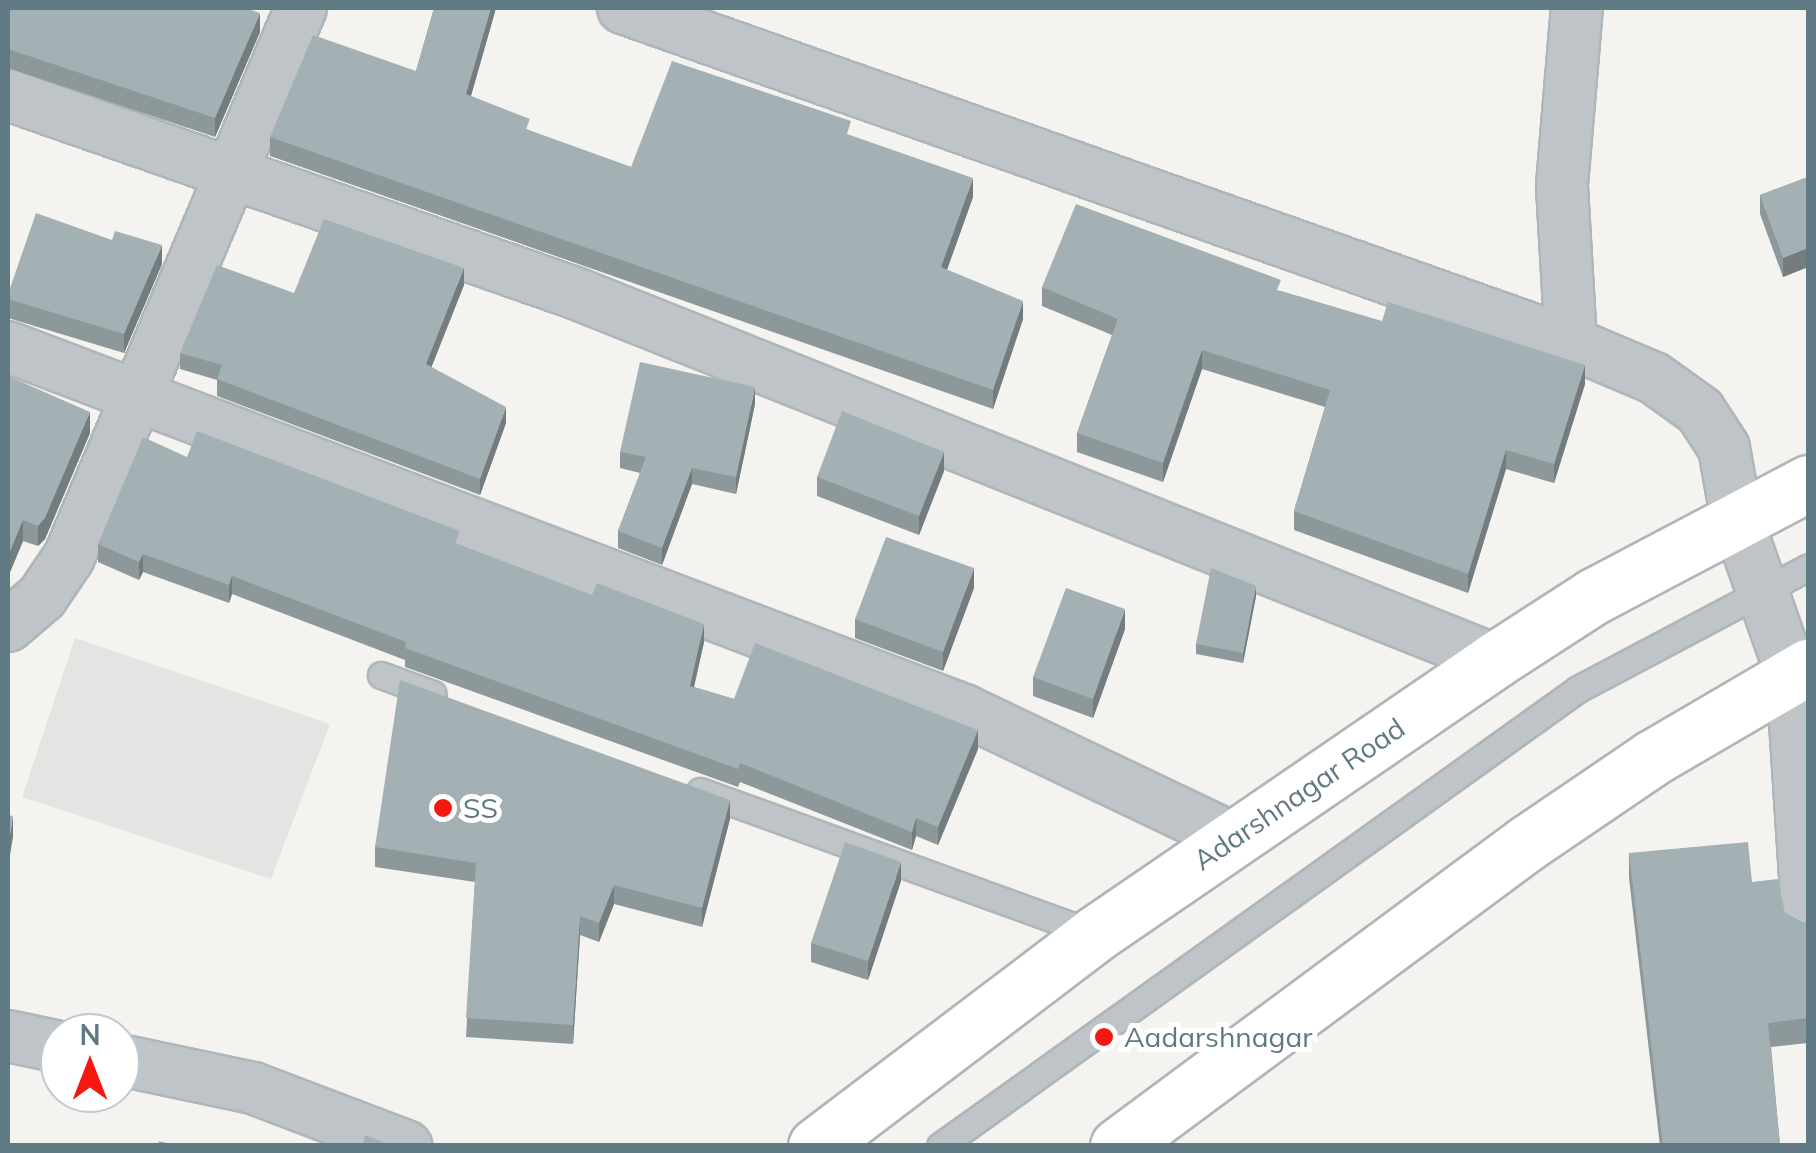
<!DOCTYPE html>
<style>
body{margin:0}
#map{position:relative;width:1816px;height:1153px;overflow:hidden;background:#f4f3ef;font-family:Mulish,sans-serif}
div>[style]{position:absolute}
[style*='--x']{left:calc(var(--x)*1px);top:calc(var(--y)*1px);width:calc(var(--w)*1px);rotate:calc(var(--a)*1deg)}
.built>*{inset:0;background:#e4e5e3}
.roads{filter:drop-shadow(2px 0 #afb6b9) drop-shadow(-2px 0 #afb6b9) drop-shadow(0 2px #afb6b9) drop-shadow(0 -2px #afb6b9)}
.service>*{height:25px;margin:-12.5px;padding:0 12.5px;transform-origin:12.5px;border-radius:12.5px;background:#bec4c7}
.minor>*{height:50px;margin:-25px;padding:0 25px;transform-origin:25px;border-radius:25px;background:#bec4c7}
.primary>*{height:55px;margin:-27.5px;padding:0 27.5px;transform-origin:27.5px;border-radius:27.5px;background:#fff}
.wall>*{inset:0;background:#8d989b}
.shaded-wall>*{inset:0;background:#737c7e}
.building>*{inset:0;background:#a4b1b4}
.dots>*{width:28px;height:28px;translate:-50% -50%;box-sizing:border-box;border:5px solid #fff;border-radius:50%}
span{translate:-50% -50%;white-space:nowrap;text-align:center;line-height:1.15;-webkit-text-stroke:10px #fff;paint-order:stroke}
.street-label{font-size:28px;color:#607a83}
.poi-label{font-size:28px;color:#607a83}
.left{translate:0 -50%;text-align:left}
.frame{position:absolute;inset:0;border:10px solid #607a83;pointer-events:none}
.north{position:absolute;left:40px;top:1013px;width:100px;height:100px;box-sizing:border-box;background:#fff;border:2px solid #bfcacd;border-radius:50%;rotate:0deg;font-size:28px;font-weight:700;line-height:40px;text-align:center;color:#607a83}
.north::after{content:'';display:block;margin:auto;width:35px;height:45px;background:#f41910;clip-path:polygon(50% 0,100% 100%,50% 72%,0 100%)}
</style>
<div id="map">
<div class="built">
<div style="clip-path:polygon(75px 638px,330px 724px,271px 879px,22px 797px)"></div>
</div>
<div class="roads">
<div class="service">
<div style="--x:381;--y:675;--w:55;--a:20.1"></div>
<div style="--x:700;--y:791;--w:420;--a:19.9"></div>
<div style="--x:940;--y:1146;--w:785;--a:-35.61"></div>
<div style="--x:1578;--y:689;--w:260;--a:-27.9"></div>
</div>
<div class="minor">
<div style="--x:623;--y:8;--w:1005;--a:19.46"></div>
<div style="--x:1571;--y:343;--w:90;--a:22.9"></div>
<div style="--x:1654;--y:378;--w:57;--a:35.7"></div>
<div style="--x:1700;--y:411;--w:44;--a:57"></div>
<div style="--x:1724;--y:448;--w:69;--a:80"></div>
<div style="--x:1736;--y:516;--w:170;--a:70.7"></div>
<div style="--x:1792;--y:676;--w:246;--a:86.3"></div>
<div style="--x:8;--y:95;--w:601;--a:19.25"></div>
<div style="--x:575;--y:293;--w:990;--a:21.75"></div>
<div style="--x:1571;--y:343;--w:158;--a:-93.3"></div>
<div style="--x:1562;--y:185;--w:178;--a:-85.2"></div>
<div style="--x:8;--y:347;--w:1023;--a:20.79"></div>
<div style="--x:964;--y:710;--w:299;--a:25.5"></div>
<div style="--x:8;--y:626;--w:45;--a:-40.5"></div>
<div style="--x:42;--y:597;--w:48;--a:-56"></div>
<div style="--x:69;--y:557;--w:596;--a:-67.09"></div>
<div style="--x:8;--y:1036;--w:53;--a:11.9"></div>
<div style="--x:120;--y:1060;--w:136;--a:11.9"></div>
<div style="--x:253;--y:1088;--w:164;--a:20.8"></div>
</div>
<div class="primary">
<div style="--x:816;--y:1146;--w:350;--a:-37.2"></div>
<div style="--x:1095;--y:934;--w:485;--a:-34.4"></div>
<div style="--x:1495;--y:660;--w:118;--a:-32.9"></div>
<div style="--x:1594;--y:596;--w:242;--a:-27.8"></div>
<div style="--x:1118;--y:1146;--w:509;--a:-36.53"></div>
<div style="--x:1527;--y:843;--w:151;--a:-34.2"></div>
<div style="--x:1652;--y:758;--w:181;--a:-30.3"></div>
</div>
</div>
<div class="wall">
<div style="clip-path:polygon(8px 8px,260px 32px,215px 137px,8px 68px)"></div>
<div style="clip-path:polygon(434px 8px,496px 8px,471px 96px,530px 131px,631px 167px,851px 136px,973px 197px,947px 270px,1023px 319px,993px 409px,270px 156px,270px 137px,416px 71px)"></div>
<div style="clip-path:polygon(1808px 177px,1808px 267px,1783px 277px,1760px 214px,1760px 195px)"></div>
<div style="clip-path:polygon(112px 240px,162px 264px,124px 353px,8px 318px,8px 294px)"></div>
<div style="clip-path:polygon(464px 285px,431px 367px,506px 423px,480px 495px,217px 396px,217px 380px,180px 369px,180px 353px,294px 293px)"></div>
<div style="clip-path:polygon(1042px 287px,1281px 291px,1585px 384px,1554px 483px,1506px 469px,1468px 593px,1294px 530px,1294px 511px,1325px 407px,1202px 369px,1163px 482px,1077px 452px,1077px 433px,1112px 335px,1042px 306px)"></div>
<div style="clip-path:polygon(8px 376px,90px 433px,45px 539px,38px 546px,23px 541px,8px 577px)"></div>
<div style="clip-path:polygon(755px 404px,736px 494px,692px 484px,662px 565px,618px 548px,618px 531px,640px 473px,620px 468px,620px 452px)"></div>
<div style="clip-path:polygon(187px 457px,460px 545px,704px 642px,694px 687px,734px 699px,978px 749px,938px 845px,916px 836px,912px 850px,740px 782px,738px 787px,405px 667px,405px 660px,232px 594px,229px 603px,143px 572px,139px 580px,98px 562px,98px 544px)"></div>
<div style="clip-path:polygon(944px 471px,919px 535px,817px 496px,817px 477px)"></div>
<div style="clip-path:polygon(974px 588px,943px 671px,855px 638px,855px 619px)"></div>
<div style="clip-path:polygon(1256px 596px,1243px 663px,1196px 654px,1196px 644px)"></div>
<div style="clip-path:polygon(1125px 629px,1093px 718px,1033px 696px,1033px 677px)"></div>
<div style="clip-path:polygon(730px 819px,702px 927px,614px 904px,599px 942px,580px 935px,573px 1044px,466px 1037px,475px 882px,375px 867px,375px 847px)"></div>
<div style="clip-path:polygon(1629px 853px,1752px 882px,1785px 913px,1808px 925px,1808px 1043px,1771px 1047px,1780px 1146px,1660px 1146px,1629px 878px)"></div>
<div style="clip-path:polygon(901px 881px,868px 980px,811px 962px,811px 943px)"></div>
</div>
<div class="shaded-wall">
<div style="clip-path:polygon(491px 8px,496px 8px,466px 113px,466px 94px)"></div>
<div style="clip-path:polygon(260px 13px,260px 32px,215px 137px,215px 118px)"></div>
<div style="clip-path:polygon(973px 178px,973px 197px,941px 286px,941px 267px)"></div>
<div style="clip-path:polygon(162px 245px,162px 264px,124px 353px,124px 334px)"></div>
<div style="clip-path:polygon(1808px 248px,1808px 267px,1783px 277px,1783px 258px)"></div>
<div style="clip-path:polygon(464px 268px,464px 285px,426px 381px,426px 364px)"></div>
<div style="clip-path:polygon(1023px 301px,1023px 319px,993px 409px,993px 390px)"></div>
<div style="clip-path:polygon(1202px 350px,1202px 369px,1163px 482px,1163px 463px)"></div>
<div style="clip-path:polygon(1585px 365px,1585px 384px,1554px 483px,1554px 464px)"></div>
<div style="clip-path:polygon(755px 387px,755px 404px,736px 494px,736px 477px)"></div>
<div style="clip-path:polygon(506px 407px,506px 423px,480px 495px,480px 479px)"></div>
<div style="clip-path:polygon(90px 412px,90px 433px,45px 539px,38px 546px,38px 526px)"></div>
<div style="clip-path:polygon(1506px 450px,1506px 469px,1468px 593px,1468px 574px)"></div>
<div style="clip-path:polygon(944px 452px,944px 471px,919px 535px,919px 516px)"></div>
<div style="clip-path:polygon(692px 468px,692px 484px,662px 565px,662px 548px)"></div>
<div style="clip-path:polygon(23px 520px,23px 541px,8px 577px,8px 556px)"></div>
<div style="clip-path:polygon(143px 554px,143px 572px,139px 580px,139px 562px)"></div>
<div style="clip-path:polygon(974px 568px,974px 588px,943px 671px,943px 652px)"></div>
<div style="clip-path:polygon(232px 576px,232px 594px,229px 603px,229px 585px)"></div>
<div style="clip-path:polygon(1256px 586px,1256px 596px,1243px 663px,1243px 653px)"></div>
<div style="clip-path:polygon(1125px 609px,1125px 629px,1093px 718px,1093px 699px)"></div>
<div style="clip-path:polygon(704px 624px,704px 642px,690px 704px,690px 686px)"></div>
<div style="clip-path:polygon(978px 730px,978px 749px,938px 845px,938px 827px)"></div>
<div style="clip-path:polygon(730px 800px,730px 819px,702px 927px,702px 908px)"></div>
<div style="clip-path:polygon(13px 816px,13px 837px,8px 867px,8px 846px)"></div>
<div style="clip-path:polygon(916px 818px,916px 836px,912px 850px,912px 832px)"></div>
<div style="clip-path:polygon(901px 862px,901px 881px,868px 980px,868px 961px)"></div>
<div style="clip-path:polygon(614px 885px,614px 904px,599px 942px,599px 923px)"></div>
<div style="clip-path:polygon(580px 916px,580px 935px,573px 1044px,573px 1025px)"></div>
</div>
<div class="building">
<div style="clip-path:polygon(8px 8px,245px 8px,260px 13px,215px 118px,8px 49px)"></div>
<div style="clip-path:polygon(434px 8px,491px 8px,466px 94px,530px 119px,526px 129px,631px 167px,672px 61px,851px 121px,847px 134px,973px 178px,941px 267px,1023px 301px,993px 390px,270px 137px,313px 35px,416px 71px)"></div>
<div style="clip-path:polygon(1808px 177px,1808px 248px,1783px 258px,1760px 195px)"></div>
<div style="clip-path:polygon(1076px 204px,1281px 280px,1277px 290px,1382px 321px,1388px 302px,1585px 365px,1554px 464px,1506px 450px,1468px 574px,1294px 511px,1330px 390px,1202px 350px,1163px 463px,1077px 433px,1118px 319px,1042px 287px)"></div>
<div style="clip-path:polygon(36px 213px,112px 240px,115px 231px,162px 245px,124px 334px,8px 299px,8px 294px)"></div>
<div style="clip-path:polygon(324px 219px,464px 268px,426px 364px,506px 407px,480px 479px,217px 379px,222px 365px,180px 353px,217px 265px,294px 293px)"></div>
<div style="clip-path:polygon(640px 362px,755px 387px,736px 477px,692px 468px,662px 548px,618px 531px,646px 457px,620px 452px)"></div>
<div style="clip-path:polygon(8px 376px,90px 412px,45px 518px,38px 526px,23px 520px,8px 556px)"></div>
<div style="clip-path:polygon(842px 411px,944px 452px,919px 516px,817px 477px)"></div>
<div style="clip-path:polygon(197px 431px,460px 531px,455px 543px,592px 595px,597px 583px,704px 624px,690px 686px,734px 699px,755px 643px,978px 730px,938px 827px,916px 818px,912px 832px,740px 763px,738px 769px,405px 648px,406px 642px,232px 576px,229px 585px,143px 554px,139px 562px,98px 544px,143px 437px,187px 457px)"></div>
<div style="clip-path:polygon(886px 537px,974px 568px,943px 652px,855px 619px)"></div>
<div style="clip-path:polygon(1211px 568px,1256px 586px,1243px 653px,1196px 644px)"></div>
<div style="clip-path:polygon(1066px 588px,1125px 609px,1093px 699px,1033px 677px)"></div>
<div style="clip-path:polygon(400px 680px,730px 800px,702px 908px,614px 885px,599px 923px,580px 916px,573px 1025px,466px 1018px,476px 863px,375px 847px)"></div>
<div style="clip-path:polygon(8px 815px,13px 816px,8px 846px)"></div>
<div style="clip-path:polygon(845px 842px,901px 862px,868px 961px,811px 943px)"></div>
<div style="clip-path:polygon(1748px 842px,1752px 882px,1778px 879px,1785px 913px,1808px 925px,1808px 1018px,1768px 1023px,1780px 1144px,1663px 1146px,1629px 853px)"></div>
<div style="clip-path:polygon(365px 1135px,393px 1146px,363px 1146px)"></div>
<div style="clip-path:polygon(159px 1141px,178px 1146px,158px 1146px)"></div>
</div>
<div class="dots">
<div style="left:443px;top:808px;background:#f41910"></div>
<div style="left:1104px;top:1037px;background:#f41910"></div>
</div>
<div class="street-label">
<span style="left:1299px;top:794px;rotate:-34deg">Adarshnagar Road</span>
</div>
<div class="poi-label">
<span class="left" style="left:463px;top:808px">SS</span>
<span class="left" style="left:1124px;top:1037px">Aadarshnagar</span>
</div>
<div class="frame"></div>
<div class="north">N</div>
</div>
